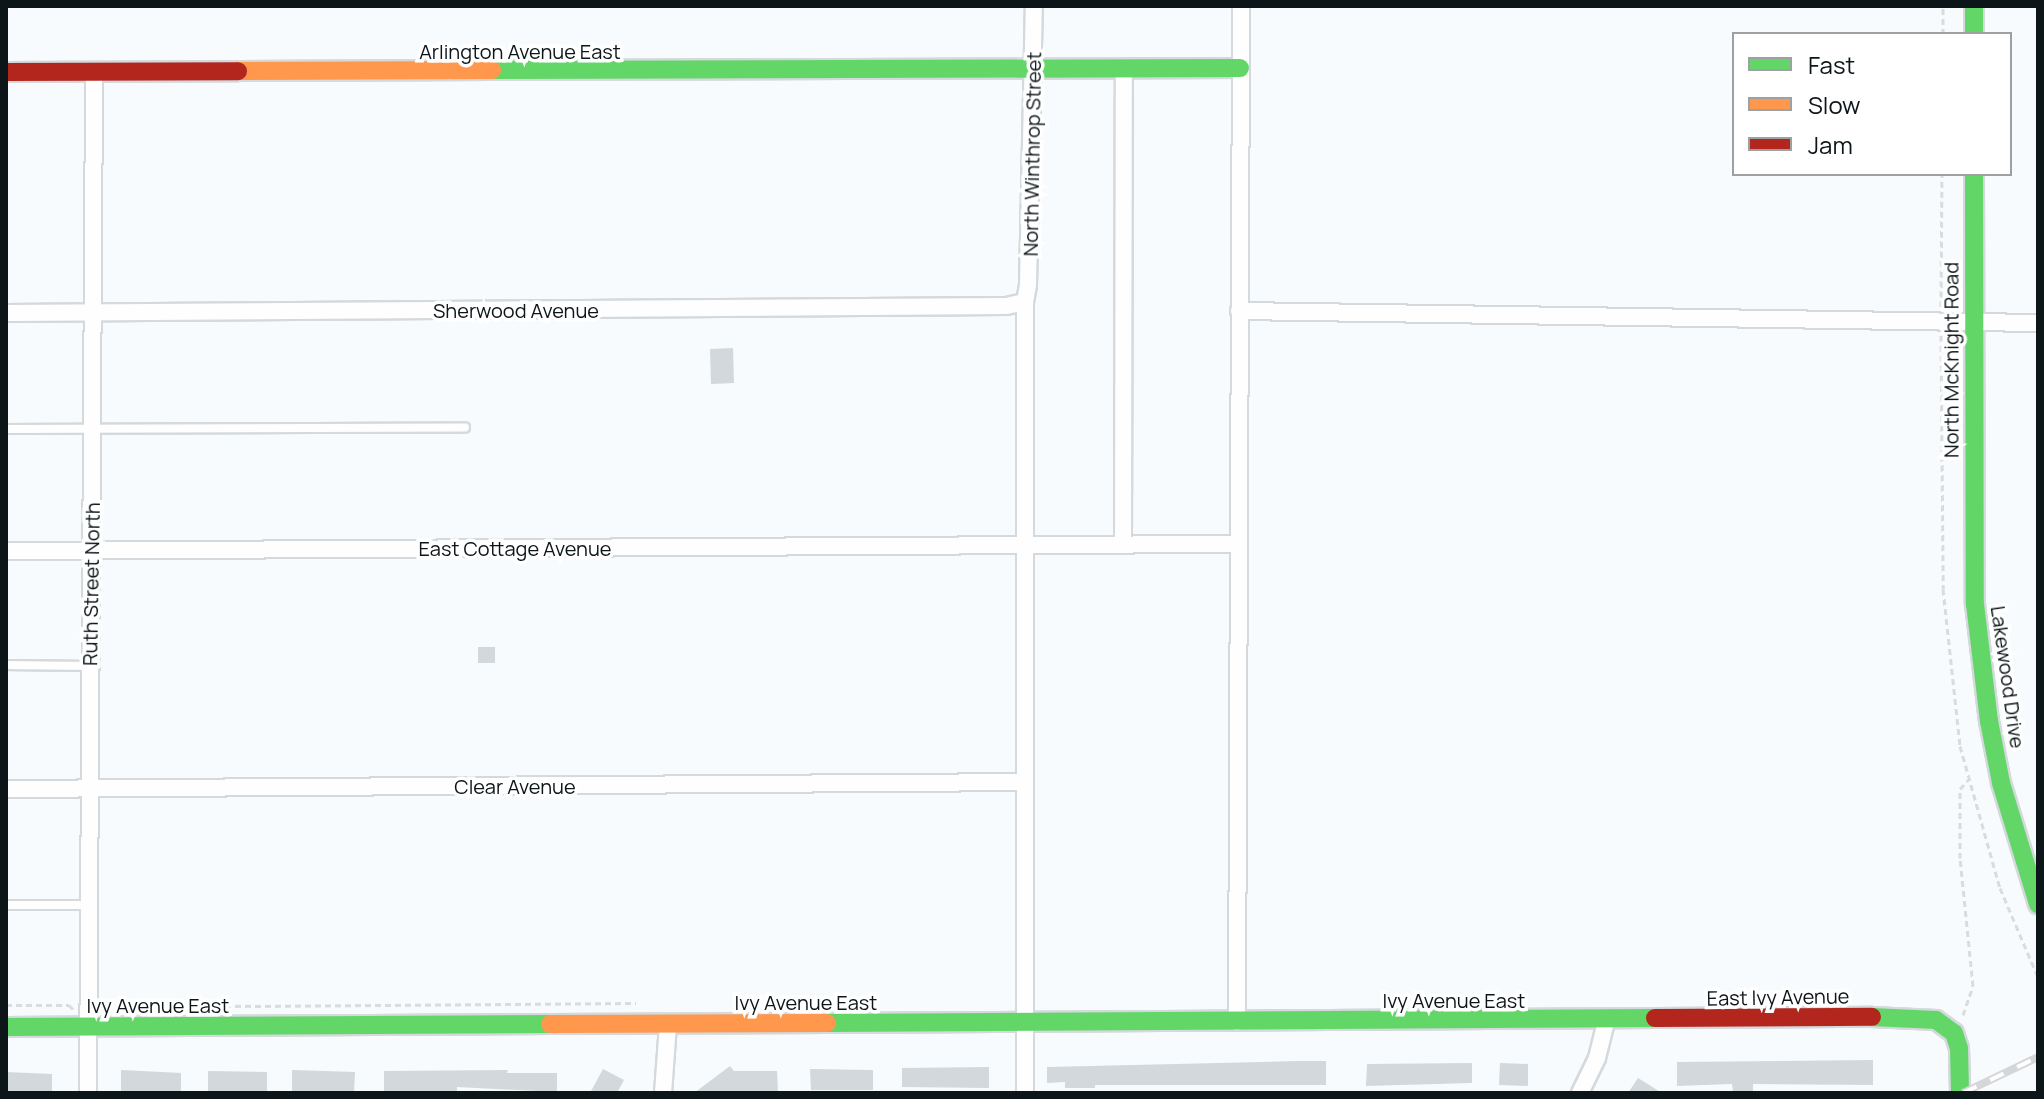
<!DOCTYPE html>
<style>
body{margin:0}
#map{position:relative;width:2044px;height:1099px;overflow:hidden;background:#f8fbfd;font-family:Manrope,sans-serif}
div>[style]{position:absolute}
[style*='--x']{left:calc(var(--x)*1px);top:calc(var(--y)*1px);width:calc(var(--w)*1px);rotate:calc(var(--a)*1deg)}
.building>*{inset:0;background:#d2d8db}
.path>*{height:3px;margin-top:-1.5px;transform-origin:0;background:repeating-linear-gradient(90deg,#d9dbdc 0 6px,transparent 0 10px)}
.roads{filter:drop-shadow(2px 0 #d3d9dc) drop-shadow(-2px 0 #d3d9dc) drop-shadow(0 2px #d3d9dc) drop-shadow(0 -2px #d3d9dc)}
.lane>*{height:8px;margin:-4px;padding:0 4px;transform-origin:4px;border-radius:4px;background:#fefeff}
.street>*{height:16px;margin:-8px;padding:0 8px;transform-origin:8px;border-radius:8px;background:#fefeff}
.fast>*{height:18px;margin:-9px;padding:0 9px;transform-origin:9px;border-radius:9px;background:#63d668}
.slow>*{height:18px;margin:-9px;padding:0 9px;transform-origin:9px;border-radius:9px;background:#ff974d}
.jam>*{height:18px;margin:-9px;padding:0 9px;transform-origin:9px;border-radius:9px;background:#b3261e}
.rail>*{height:8px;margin-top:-4px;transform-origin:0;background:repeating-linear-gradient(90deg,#fff 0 15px,#d4d6d7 0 30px);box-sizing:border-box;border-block:2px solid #d4d6d7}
span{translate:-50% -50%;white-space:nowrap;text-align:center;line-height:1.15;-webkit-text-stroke:7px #fff;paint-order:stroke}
.street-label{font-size:20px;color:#0c1518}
.frame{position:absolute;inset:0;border:8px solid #0c1518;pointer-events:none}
.legend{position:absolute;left:1732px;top:32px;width:280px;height:144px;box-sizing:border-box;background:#fff;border:2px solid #9ea1a3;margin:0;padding:10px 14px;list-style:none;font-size:24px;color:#0c1518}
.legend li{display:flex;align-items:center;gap:16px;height:40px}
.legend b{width:40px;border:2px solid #9ea1a3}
</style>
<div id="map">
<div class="building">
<div style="clip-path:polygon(733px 348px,734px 383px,711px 384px,710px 349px)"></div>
<div style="clip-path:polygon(478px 647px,495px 647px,495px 663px,478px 663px)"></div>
<div style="clip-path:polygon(1873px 1060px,1873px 1085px,1753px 1084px,1753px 1092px,1733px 1092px,1732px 1084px,1677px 1086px,1677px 1062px)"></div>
<div style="clip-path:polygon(1299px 1061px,1326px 1061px,1326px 1085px,1095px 1085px,1095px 1088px,1065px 1088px,1065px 1082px,1047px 1083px,1047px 1067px)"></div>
<div style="clip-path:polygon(1472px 1063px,1472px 1083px,1366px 1086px,1367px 1064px)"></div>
<div style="clip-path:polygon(1500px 1063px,1528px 1064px,1528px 1086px,1499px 1085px)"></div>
<div style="clip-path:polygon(730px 1066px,734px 1071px,777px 1071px,778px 1093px,694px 1093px)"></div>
<div style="clip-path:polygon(989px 1067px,989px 1088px,902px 1087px,902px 1068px)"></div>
<div style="clip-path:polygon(603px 1069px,624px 1080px,617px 1093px,590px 1093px)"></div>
<div style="clip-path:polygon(810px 1069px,873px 1070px,873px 1090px,811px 1090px)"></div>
<div style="clip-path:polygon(121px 1070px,181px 1073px,181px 1093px,121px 1091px)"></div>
<div style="clip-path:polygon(292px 1070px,355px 1072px,354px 1093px,292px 1091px)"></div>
<div style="clip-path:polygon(508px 1070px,507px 1073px,557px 1073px,557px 1092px,457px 1087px,457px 1093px,384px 1093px,384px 1071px)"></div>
<div style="clip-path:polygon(208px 1071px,267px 1072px,267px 1093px,208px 1092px)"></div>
<div style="clip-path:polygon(6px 1072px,52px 1074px,52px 1092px,6px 1093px)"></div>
<div style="clip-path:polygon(1638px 1078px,1662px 1093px,1628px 1093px)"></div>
</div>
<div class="path">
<div style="--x:1943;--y:34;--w:28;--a:-90"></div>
<div style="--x:1941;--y:307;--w:133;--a:-89.6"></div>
<div style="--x:1941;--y:335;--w:254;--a:89.5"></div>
<div style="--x:1943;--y:589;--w:158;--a:83.8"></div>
<div style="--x:1960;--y:746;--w:148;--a:74.3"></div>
<div style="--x:2000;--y:888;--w:97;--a:66.9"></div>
<div style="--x:6;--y:1005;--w:63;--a:0"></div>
<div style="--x:69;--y:1005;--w:6;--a:45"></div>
<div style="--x:105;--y:1007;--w:531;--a:-0.43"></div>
<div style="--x:1963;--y:1015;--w:31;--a:-71"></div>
<div style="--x:1973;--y:986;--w:129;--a:-95.8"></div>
<div style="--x:1960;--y:858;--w:69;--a:-90"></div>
<div style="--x:1960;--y:789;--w:12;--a:-48"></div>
</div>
<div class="roads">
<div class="lane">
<div style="--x:6;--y:429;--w:459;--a:-0.2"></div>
<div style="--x:6;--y:665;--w:84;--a:0.7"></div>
<div style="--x:6;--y:905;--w:83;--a:0"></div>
</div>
<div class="street">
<div style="--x:1239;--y:311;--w:799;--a:0.86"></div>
<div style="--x:6;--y:313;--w:1000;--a:-0.4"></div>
<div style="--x:1006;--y:306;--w:19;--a:-12"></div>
<div style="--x:1123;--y:545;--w:475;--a:-89.9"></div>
<div style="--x:6;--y:551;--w:1233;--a:-0.33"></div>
<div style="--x:6;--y:789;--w:1019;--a:-0.39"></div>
<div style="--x:1237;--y:1022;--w:1016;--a:-89.77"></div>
<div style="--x:88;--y:1093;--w:1019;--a:-89.66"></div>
<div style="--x:663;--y:1093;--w:68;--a:-85.8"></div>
<div style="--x:1025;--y:1093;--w:791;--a:-90"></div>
<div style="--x:1025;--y:302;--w:17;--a:-80"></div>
<div style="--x:1028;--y:285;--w:279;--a:-88.8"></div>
<div style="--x:1580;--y:1093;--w:39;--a:-64"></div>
<div style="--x:1597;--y:1058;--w:38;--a:-76"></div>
</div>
<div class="fast">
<div style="--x:1974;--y:6;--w:28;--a:90"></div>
<div style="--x:492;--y:70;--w:748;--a:-0.15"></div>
<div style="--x:1974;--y:174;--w:430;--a:89.9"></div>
<div style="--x:1975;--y:604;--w:118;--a:83.2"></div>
<div style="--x:1989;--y:721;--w:63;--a:79"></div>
<div style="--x:2001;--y:783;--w:127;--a:73"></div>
<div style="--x:1872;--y:1017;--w:64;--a:2.7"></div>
<div style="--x:1936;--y:1020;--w:22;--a:36"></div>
<div style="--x:1954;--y:1033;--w:16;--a:72"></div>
<div style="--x:1959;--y:1048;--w:45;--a:88.7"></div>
<div style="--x:827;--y:1023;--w:828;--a:-0.35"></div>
<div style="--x:6;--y:1027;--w:544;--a:-0.32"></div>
</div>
<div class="slow">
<div style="--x:238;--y:71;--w:254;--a:-0.2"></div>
<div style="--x:550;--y:1024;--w:277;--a:-0.2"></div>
</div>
<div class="jam">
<div style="--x:6;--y:72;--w:232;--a:-0.2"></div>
<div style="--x:1655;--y:1018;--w:217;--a:-0.3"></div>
</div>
</div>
<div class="rail">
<div style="--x:1963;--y:1093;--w:83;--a:-25.6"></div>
</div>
<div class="street-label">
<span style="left:520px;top:51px">Arlington Avenue East</span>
<span style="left:1032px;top:154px;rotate:-89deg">North Winthrop Street</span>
<span style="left:516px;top:310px">Sherwood Avenue</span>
<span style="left:1951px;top:360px;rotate:-90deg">North McKnight Road</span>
<span style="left:515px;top:548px">East Cottage Avenue</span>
<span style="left:91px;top:584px;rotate:-89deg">Ruth Street North</span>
<span style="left:2008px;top:677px;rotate:82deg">Lakewood Drive</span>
<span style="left:515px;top:786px">Clear Avenue</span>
<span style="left:1778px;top:997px;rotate:-1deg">East Ivy Avenue</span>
<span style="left:1454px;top:1000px">Ivy Avenue East</span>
<span style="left:806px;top:1002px">Ivy Avenue East</span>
<span style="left:158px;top:1005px">Ivy Avenue East</span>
</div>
<div class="frame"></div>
<ul class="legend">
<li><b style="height:10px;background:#63d668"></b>Fast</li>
<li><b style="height:10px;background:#ff974d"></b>Slow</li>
<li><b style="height:10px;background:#b3261e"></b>Jam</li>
</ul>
</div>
